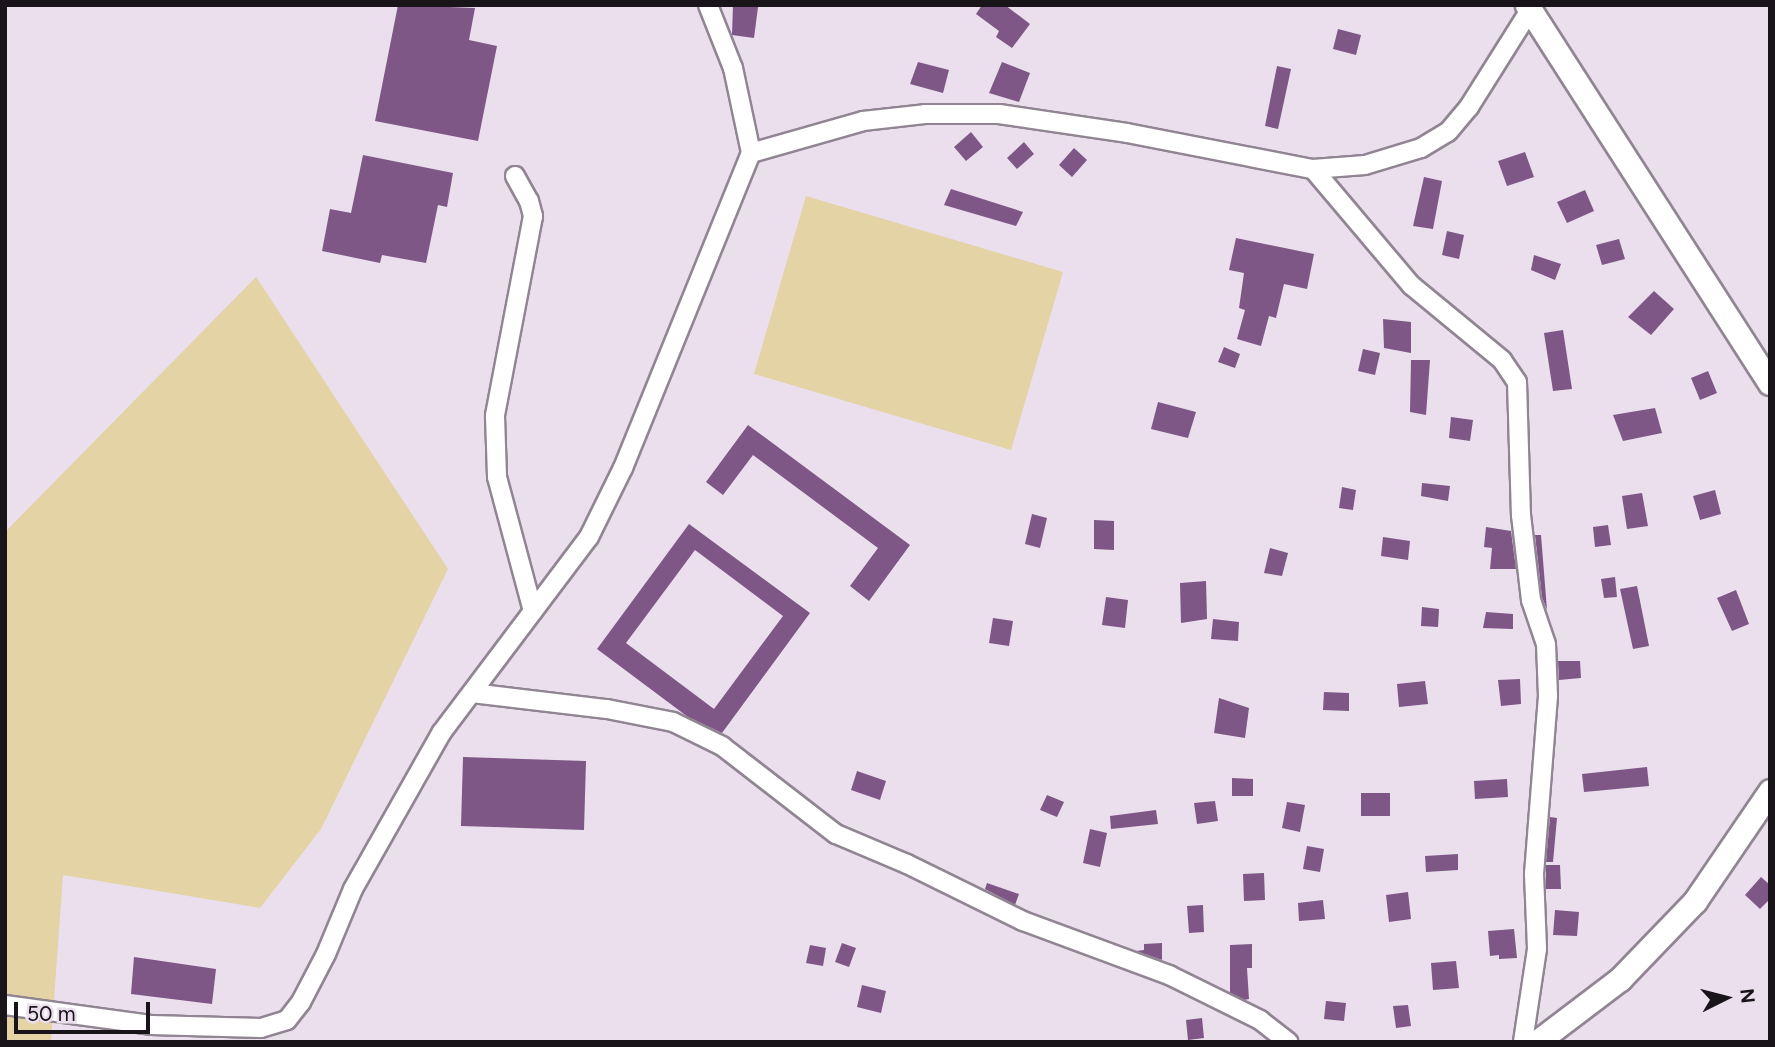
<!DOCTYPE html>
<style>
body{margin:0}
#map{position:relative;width:1775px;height:1047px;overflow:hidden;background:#ebdfee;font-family:Figtree,sans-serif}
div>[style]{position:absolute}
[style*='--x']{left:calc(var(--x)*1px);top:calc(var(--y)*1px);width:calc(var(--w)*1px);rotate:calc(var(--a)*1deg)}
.green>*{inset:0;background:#e3d3a5}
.building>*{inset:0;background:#7e5787}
.roads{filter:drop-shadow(2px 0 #918593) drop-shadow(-2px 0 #918593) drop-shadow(0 2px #918593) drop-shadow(0 -2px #918593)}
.minor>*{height:18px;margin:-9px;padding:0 9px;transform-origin:9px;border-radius:9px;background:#fff}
.tertiary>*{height:23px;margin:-11.5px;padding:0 11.5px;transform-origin:11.5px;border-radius:11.5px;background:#fff}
span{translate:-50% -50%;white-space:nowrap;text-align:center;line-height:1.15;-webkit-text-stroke:6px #ebdfee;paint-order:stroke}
.frame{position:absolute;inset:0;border:7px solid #181419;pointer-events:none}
.north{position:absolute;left:1691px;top:963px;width:70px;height:70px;-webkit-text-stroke:5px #ebdfee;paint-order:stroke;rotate:84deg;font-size:19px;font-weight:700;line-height:28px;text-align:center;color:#181419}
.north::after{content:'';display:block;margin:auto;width:24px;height:32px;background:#181419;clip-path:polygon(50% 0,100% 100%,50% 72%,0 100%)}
.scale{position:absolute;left:14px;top:1002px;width:136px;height:32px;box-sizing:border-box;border:4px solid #181419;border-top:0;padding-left:9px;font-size:21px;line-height:24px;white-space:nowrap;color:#181419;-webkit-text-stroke:5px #ebdfee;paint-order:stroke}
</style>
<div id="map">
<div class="green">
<div style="clip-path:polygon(806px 196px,1063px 272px,1011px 450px,754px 374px)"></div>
<div style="clip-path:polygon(256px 277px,448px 569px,321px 829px,260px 908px,63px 875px,51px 1042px,5px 1042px,5px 532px)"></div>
</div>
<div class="building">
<div style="clip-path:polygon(398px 5px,475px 8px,469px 40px,497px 46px,478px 141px,375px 121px)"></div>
<div style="clip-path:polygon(733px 5px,758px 7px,754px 38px,732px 35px)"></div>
<div style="clip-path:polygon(982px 5px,1005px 5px,1030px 24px,1012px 48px,996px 37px,999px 31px,976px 14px)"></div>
<div style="clip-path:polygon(1338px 29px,1361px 35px,1356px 55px,1333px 49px)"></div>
<div style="clip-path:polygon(918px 62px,949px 70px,943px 93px,910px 84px)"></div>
<div style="clip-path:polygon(1002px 62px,1030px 73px,1019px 102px,989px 93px)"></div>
<div style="clip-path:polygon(1277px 66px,1291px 69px,1278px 129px,1265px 126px)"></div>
<div style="clip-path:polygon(971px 132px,983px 147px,966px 161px,954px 147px)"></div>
<div style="clip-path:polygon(1024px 142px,1034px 154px,1017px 169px,1007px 158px)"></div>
<div style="clip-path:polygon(1074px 148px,1087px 160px,1072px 177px,1059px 165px)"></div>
<div style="clip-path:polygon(1525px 152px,1534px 177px,1507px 186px,1498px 161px)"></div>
<div style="clip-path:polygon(363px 155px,453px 173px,447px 207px,438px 205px,426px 263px,382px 255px,380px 263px,322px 251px,330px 209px,351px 213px)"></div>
<div style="clip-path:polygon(1424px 177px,1442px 181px,1433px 229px,1413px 226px)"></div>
<div style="clip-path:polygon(951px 189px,1011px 208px,1023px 212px,1016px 226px,944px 205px)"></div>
<div style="clip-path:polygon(1585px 190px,1594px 211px,1567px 223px,1557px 202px)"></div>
<div style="clip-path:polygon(1447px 231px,1464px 235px,1459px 259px,1442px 255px)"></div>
<div style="clip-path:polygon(1236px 238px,1314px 254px,1307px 289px,1284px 284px,1276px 318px,1269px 316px,1261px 346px,1237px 339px,1245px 310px,1239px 308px,1244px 273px,1229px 270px)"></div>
<div style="clip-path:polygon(1619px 239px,1625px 259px,1602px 265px,1596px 245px)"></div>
<div style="clip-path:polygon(1534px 255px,1561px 264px,1555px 280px,1531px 270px)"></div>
<div style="clip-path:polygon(1654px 291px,1674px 309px,1651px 335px,1628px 317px)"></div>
<div style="clip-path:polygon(1383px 319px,1411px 322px,1411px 353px,1384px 348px)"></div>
<div style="clip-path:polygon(1563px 330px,1572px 389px,1553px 391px,1544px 333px)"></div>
<div style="clip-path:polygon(1224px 347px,1240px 354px,1235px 368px,1218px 362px)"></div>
<div style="clip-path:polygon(1363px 349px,1380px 353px,1375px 375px,1358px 371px)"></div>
<div style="clip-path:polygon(1411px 360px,1430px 360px,1426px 415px,1410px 412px)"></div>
<div style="clip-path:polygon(1708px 371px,1717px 393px,1700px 400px,1691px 378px)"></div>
<div style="clip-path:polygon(1158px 402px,1196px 412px,1188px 438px,1151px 429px)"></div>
<div style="clip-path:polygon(1655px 408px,1662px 433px,1623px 441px,1613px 415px)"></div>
<div style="clip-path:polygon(1451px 417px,1473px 420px,1470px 441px,1449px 438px)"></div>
<div style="clip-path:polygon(748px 425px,910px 545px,869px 601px,850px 586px,878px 548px,753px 455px,723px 495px,706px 482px)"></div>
<div style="clip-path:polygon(1422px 483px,1450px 486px,1448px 501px,1421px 496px)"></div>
<div style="clip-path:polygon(1342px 487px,1356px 490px,1353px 510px,1339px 508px)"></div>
<div style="clip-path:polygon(1715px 490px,1721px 514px,1700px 520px,1693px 496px)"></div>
<div style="clip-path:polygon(1642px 493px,1648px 526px,1627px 529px,1622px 496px)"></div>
<div style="clip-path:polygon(1032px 514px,1047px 518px,1040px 548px,1025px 544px)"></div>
<div style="clip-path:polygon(1094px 520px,1114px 521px,1114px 550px,1094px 549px)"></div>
<div style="clip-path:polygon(evenodd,689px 524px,810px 613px,722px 733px,688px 717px,597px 649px,689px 524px,695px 550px,783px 616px,714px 709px,626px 643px,695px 550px)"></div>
<div style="clip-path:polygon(1608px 525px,1611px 545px,1595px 547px,1593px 527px)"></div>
<div style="clip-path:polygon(1486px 527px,1511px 531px,1516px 569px,1490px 569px,1492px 548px,1484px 547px)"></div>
<div style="clip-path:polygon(1535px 535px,1541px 535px,1547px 610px,1542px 597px)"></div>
<div style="clip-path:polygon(1383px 537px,1410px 541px,1408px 560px,1381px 556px)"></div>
<div style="clip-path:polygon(1270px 548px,1288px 553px,1282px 576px,1264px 573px)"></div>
<div style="clip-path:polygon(1615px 577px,1617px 597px,1604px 598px,1601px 579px)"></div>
<div style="clip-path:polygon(1206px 581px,1207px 619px,1181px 623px,1180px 583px)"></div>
<div style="clip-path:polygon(1637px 586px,1649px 646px,1633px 649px,1620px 589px)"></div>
<div style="clip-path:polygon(1736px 590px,1749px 624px,1732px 631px,1717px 598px)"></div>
<div style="clip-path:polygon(1106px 597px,1128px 600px,1125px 628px,1102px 625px)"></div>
<div style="clip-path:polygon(1422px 607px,1439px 609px,1438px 627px,1421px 626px)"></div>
<div style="clip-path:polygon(1486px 612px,1513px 614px,1513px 629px,1483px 628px)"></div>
<div style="clip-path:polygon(993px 618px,1013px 621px,1009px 646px,989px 643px)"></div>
<div style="clip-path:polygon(1213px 619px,1239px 622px,1238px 641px,1211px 639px)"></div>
<div style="clip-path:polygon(1558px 661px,1580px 661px,1581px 678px,1559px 680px)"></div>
<div style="clip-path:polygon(1520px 679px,1521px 704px,1501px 706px,1498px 680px)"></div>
<div style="clip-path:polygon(1425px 681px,1428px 704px,1399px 707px,1397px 684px)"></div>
<div style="clip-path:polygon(1324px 692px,1349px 693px,1349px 711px,1323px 710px)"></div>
<div style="clip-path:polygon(1219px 698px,1249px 708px,1245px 738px,1214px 733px)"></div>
<div style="clip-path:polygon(463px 757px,586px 761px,584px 830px,461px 826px)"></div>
<div style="clip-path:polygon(1647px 767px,1649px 786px,1584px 792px,1582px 774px)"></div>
<div style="clip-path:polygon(857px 771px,886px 781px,880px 800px,851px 790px)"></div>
<div style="clip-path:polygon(1232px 778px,1253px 779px,1253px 796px,1232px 796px)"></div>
<div style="clip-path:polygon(1507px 779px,1508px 797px,1475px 799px,1474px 781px)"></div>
<div style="clip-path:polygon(1361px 793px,1390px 793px,1390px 816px,1361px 816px)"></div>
<div style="clip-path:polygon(1047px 795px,1064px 802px,1057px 817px,1040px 810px)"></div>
<div style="clip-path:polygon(1215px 801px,1218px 821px,1197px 824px,1194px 803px)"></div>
<div style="clip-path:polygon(1287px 802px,1305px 805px,1300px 832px,1282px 828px)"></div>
<div style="clip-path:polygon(1156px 810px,1158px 824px,1111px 829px,1110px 816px)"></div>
<div style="clip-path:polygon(1550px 817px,1557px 818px,1553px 862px,1546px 862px)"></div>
<div style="clip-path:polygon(1090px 829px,1107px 833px,1100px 867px,1083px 863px)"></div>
<div style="clip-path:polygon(1307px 846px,1324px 849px,1320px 872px,1303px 869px)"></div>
<div style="clip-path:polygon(1458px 854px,1458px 870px,1426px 872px,1425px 856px)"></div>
<div style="clip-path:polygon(1546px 865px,1560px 865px,1561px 889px,1546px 889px)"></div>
<div style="clip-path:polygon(1264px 873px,1265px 900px,1244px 901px,1243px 874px)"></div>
<div style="clip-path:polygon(1761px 877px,1770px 885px,1770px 899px,1760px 909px,1745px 895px)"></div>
<div style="clip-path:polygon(987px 883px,1019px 894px,1015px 905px,985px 889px)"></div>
<div style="clip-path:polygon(1408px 892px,1411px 919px,1389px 922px,1386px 895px)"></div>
<div style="clip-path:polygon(1323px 900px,1325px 919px,1299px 921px,1298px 903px)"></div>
<div style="clip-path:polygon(1203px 905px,1204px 932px,1189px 933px,1187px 906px)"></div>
<div style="clip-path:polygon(1555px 910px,1579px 912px,1577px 936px,1553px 935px)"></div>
<div style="clip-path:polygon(1514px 929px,1517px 958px,1499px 959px,1499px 955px,1490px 956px,1488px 931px)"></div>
<div style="clip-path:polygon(842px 943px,856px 948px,849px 967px,835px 962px)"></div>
<div style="clip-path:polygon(1162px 943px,1162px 960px,1136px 951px,1144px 950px,1144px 944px)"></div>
<div style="clip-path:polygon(1252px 944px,1252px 968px,1247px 968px,1249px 999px,1244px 1000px,1230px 993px,1230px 945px)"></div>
<div style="clip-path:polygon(810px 945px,826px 948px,823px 966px,806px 963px)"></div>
<div style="clip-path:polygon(134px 957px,216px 969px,212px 1004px,131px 994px)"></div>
<div style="clip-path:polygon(1456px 961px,1459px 988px,1433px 990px,1431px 963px)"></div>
<div style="clip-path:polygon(862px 985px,886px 991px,881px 1013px,857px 1007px)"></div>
<div style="clip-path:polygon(1326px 1001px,1346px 1003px,1344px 1021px,1324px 1019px)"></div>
<div style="clip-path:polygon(1408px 1005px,1411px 1026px,1396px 1028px,1393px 1006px)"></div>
<div style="clip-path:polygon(1202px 1018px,1204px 1038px,1188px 1040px,1186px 1020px)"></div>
</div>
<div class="roads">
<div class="minor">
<div style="--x:708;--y:5;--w:68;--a:68.4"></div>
<div style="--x:733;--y:68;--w:87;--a:78"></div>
<div style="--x:1313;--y:169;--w:152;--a:49.8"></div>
<div style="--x:1411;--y:285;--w:118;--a:39.5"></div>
<div style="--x:1502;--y:360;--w:27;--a:56"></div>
<div style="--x:1517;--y:382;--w:133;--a:88.3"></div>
<div style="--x:1521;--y:515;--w:86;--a:83.3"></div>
<div style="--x:1531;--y:600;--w:46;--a:71.2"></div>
<div style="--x:1546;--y:644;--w:52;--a:87.8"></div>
<div style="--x:1548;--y:696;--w:179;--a:94.5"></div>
<div style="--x:1534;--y:874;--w:75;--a:87.7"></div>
<div style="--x:1537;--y:949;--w:94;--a:98.6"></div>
<div style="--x:515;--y:176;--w:29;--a:61"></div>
<div style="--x:529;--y:201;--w:16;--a:75"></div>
<div style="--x:533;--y:216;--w:204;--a:100.8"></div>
<div style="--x:495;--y:416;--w:61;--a:88.1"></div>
<div style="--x:497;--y:477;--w:139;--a:75"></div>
<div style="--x:472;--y:693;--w:136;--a:6.8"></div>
<div style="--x:607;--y:709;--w:67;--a:11.1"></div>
<div style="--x:673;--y:722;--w:55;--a:26.1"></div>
<div style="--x:722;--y:746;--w:144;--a:37.7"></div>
<div style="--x:836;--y:834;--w:77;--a:22.9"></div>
<div style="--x:907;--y:864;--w:129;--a:26.2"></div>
<div style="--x:1023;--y:921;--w:156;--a:20.3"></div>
<div style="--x:1169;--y:975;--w:102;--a:26.3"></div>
<div style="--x:1260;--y:1020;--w:36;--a:38"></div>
<div style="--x:5;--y:1005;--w:147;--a:7.8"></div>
<div style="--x:151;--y:1025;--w:110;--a:1.6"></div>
<div style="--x:261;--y:1028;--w:27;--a:-17"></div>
<div style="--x:287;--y:1020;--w:23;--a:-52"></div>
<div style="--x:301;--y:1002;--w:54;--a:-62.5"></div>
<div style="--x:326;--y:954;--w:70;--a:-67.4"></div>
<div style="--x:353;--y:889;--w:180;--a:-60.5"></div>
<div style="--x:442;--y:732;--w:244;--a:-53"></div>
<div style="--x:589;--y:537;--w:77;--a:-63.8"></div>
<div style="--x:623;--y:468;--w:340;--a:-67.9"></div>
<div style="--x:751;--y:153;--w:116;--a:-15.9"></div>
<div style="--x:863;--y:121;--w:62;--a:-6.4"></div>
<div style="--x:925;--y:114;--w:74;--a:0"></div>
<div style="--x:999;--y:114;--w:129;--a:8.4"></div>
<div style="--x:1127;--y:133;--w:189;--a:11"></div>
<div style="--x:1313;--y:169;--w:52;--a:-4.4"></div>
<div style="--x:1365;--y:165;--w:59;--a:-16.9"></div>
<div style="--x:1421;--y:148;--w:31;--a:-31"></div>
<div style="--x:1448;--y:132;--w:33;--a:-50"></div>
<div style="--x:1469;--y:107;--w:115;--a:-57.8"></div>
</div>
<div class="tertiary">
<div style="--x:1527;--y:5;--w:449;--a:57.3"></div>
<div style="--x:1537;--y:1042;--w:104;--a:-37.2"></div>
<div style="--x:1620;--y:979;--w:108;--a:-46.1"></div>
<div style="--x:1695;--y:901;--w:133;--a:-55.7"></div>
</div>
</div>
<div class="frame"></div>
<div class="north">N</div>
<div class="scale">50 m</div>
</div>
